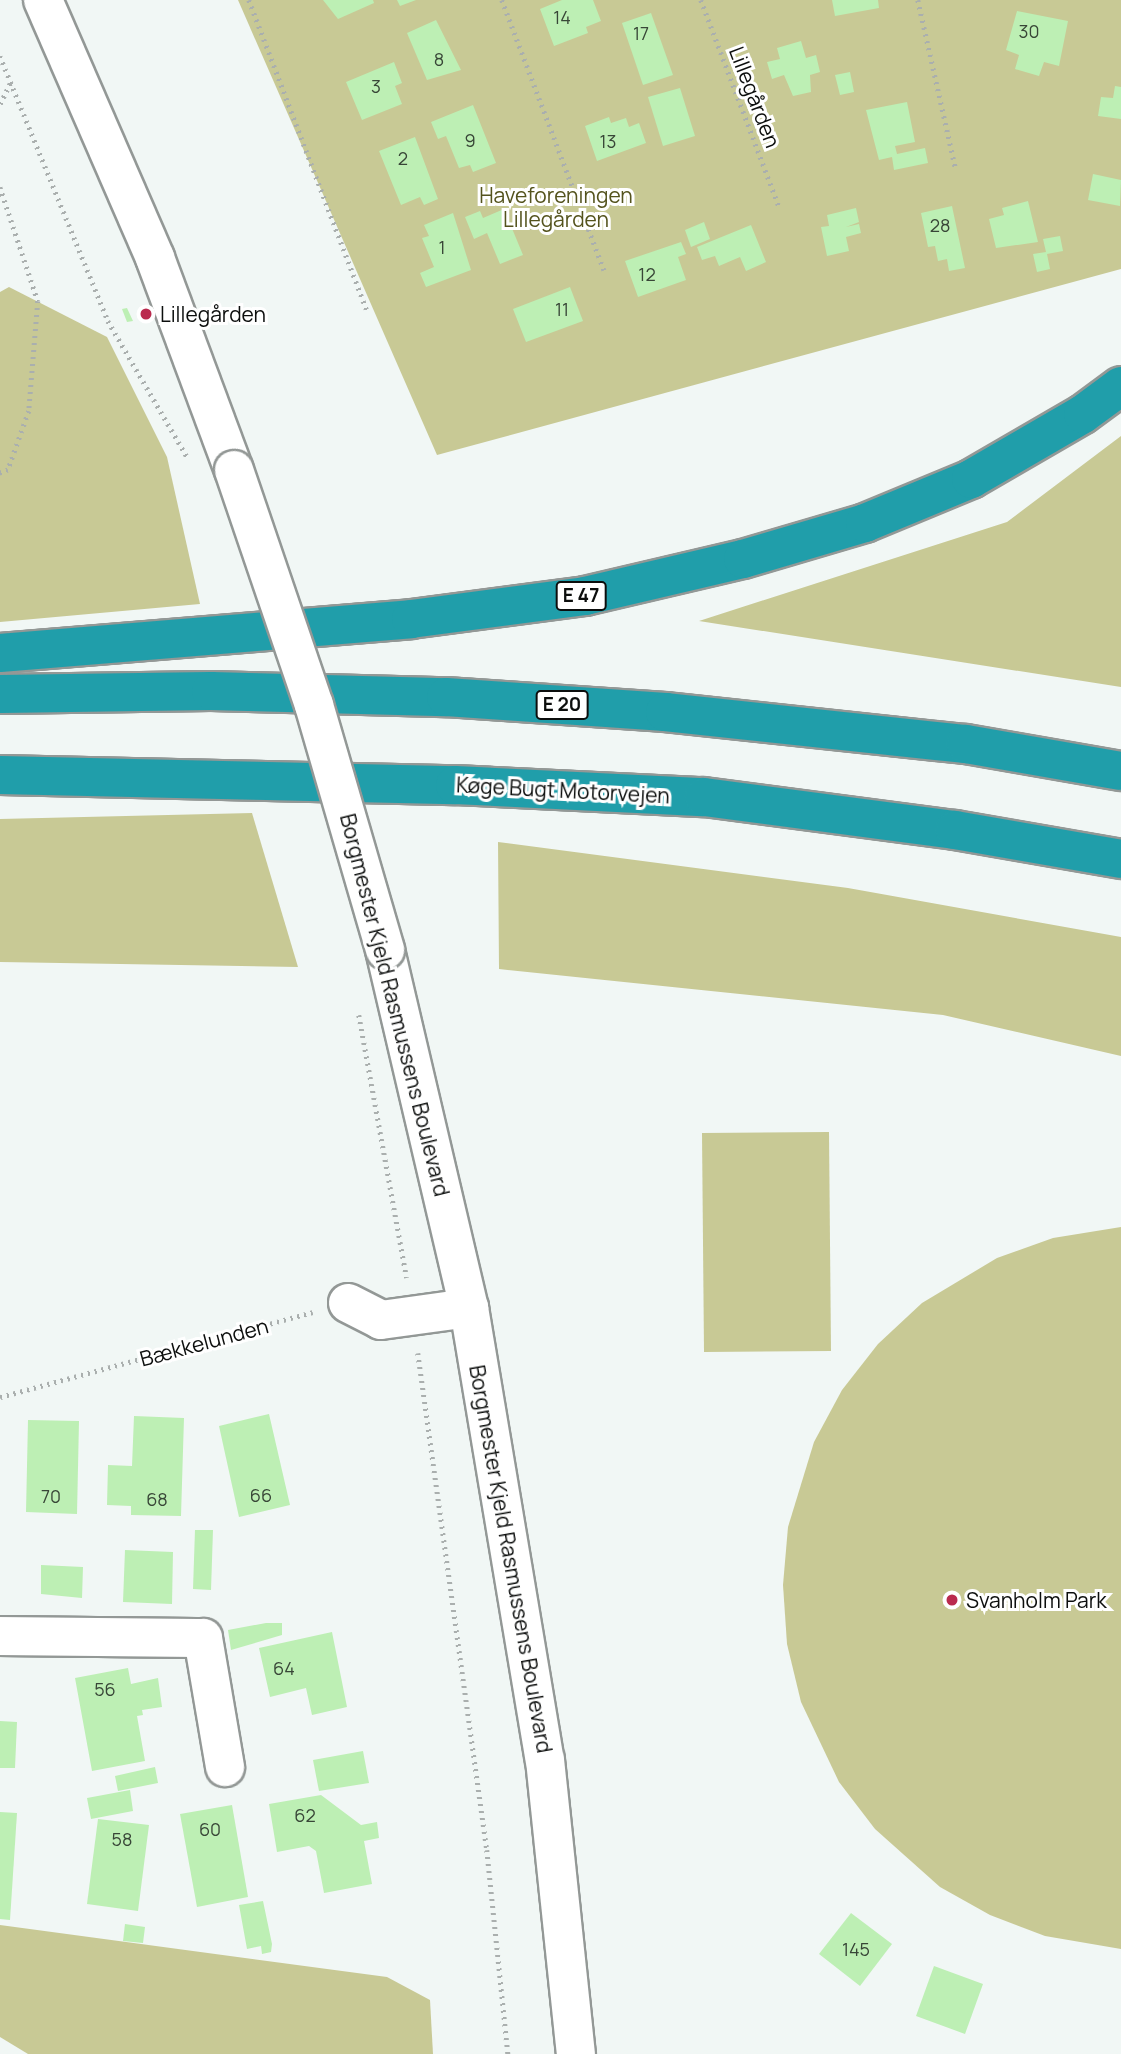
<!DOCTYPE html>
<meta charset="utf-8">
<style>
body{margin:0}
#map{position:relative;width:1121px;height:2054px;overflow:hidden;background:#f1f7f5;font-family:Manrope,sans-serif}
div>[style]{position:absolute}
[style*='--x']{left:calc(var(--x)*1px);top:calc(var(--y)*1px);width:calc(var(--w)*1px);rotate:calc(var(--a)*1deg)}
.green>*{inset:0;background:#c8c995}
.building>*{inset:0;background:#bdefb4}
.path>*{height:4.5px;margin-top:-2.25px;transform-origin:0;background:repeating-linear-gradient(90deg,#aaafae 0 2px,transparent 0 7px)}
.roads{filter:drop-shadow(2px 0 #939896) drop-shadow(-2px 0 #939896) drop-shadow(0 2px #939896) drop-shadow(0 -2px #939896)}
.minor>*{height:38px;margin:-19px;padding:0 19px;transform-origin:19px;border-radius:19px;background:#fff}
.highway>*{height:38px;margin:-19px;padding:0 19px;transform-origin:19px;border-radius:19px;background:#209eaa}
.bridges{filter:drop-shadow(2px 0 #939896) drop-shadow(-2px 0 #939896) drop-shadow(0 2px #939896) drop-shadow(0 -2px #939896)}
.minor-bridge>*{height:38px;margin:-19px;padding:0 19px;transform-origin:19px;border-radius:19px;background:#fff}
.dots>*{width:19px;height:19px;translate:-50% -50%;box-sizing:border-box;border:4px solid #fff;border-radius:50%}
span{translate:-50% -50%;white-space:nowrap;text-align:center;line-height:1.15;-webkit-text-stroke:6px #fff;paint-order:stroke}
.number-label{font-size:18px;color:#384637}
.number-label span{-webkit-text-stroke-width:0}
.shield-label span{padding:2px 5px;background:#fff;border:2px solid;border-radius:5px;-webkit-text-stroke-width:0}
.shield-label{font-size:19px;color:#0c0e0d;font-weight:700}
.street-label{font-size:21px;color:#0c0e0d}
.park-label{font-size:21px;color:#54531d}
.poi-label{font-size:21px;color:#0c0e0d}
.left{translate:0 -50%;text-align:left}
</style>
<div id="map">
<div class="green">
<div style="clip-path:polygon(238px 0,1121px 0,1121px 269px,437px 455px)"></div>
<div style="clip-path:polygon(9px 287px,107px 337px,167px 457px,200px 604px,0 622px,0 292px)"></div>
<div style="clip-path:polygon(1121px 436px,1121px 687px,699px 621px,1007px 522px)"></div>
<div style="clip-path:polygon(252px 813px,298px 967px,0 962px,0 819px)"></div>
<div style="clip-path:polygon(498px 842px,848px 888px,1121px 937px,1121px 1056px,943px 1015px,499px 969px)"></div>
<div style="clip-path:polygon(829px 1132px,831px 1351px,704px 1352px,702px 1133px)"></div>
<div style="clip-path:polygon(1121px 1227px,1121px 1949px,1045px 1936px,990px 1915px,940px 1887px,875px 1829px,839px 1782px,801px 1702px,787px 1644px,783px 1585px,788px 1527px,814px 1442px,842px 1390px,878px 1344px,922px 1303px,997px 1258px,1053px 1238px)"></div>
<div style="clip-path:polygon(0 1925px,387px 1977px,430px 2000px,433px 2054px,28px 2054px,0 2037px)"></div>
</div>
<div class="building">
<div style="clip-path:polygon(323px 0,373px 0,374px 3px,338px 19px)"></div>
<div style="clip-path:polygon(397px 0,416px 0,400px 6px)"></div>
<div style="clip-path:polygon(562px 0,593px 0,601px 21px,586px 27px,588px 33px,554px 46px,540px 9px)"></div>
<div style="clip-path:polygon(832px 0,878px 0,879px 8px,835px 16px)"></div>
<div style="clip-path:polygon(1017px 11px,1068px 21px,1059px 66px,1044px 62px,1039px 76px,1015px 69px,1019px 55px,1006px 50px)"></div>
<div style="clip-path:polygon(651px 13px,673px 75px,643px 85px,622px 23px)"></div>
<div style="clip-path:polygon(436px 20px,461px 70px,427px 80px,407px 33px)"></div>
<div style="clip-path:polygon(801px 41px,806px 58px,816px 55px,820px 72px,810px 75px,811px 92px,793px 96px,784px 75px,772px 79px,767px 62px,780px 59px,777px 48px)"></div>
<div style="clip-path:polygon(394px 62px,402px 83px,395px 86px,402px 104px,362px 120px,346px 82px)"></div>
<div style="clip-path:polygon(850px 72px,854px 92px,840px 95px,835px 75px)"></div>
<div style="clip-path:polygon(1115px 86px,1121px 87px,1121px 119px,1098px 116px,1101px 97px,1113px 98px)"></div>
<div style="clip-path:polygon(680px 88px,695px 136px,663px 146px,648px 97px)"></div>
<div style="clip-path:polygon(907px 102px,915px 142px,895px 146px,897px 154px,925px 148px,928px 163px,894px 170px,892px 157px,879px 160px,866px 110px)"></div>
<div style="clip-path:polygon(473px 105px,496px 163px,473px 172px,470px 165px,459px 168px,446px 136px,438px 139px,431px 122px)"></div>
<div style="clip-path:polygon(609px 117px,611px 123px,626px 118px,629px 127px,639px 123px,646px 143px,597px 161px,585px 126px)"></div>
<div style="clip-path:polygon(415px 137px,438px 199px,424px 205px,420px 197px,401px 205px,379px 151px)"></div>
<div style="clip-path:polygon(1093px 174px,1121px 180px,1120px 206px,1088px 200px)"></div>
<div style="clip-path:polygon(1028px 201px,1038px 242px,996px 248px,989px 219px,1004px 215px,1002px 208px)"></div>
<div style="clip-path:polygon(952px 206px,965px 268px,949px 271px,947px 259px,938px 261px,935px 246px,928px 247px,921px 213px)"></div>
<div style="clip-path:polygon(856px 208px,859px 222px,846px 227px,859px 224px,861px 233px,846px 237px,849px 251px,827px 256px,821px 227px,829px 226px,827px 215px)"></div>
<div style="clip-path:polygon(504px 209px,523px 255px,500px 264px,487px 233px,474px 239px,465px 217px,480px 211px,483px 218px)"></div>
<div style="clip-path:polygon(453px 213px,471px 270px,426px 287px,420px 273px,434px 267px,422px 238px,429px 236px,424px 225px)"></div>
<div style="clip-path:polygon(704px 222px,710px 239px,691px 247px,685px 230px)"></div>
<div style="clip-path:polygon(751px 225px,766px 262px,746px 271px,740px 257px,719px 266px,715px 256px,702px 260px,697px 247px)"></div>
<div style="clip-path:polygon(1060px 236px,1063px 251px,1047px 254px,1050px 269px,1037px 272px,1033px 254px,1046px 252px,1043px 239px)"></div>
<div style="clip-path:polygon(681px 242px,686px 254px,678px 257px,686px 280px,638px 297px,625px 261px)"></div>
<div style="clip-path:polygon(570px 287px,583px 321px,526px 342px,513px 309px)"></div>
<div style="clip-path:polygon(127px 308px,133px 321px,127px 322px,122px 309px)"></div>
<div style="clip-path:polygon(269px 1414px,290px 1505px,239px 1517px,219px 1426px)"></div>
<div style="clip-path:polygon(134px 1416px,184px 1418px,181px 1516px,131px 1515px,131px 1506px,107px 1505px,108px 1465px,132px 1466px)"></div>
<div style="clip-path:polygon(28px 1420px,79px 1421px,77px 1514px,26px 1512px)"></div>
<div style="clip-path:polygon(195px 1530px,213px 1530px,211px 1590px,193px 1589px)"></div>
<div style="clip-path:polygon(125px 1550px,173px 1552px,172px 1604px,123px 1602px)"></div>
<div style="clip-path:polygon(41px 1565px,83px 1567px,82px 1598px,41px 1594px)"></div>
<div style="clip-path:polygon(266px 1623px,282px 1623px,282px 1635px,231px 1650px,228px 1630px)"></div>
<div style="clip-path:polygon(332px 1632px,347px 1707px,312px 1715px,306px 1688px,270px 1697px,259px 1648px)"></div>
<div style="clip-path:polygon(128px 1668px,131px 1684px,158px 1678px,162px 1707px,142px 1710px,143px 1715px,137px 1716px,145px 1761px,92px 1771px,75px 1678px)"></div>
<div style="clip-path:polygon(0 1721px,17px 1722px,15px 1768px,0 1768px)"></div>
<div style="clip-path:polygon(363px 1751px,369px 1783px,319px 1791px,313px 1760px)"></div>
<div style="clip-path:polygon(155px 1767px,158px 1783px,118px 1791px,115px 1776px)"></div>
<div style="clip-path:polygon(130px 1790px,133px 1811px,91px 1819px,87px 1798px)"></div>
<div style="clip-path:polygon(321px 1795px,361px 1825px,377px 1822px,379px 1838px,364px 1841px,372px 1884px,324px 1893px,316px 1851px,309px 1846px,277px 1852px,269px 1804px)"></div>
<div style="clip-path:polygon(232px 1805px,248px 1897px,197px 1907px,180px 1814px)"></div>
<div style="clip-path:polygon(0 1812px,17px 1813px,10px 1920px,0 1919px)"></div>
<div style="clip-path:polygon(98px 1819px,149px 1825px,138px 1911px,87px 1904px)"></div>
<div style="clip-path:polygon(263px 1901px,272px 1944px,271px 1952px,262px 1954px,261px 1946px,247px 1949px,239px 1905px)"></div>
<div style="clip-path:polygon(851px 1913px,892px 1944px,860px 1986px,819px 1954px)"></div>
<div style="clip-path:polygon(125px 1924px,145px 1927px,143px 1943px,123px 1941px)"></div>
<div style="clip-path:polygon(934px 1966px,983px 1984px,965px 2034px,916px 2016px)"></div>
</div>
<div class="path">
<div style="--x:249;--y:0;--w:332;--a:69.2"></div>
<div style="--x:502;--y:0;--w:289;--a:69.3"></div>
<div style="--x:701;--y:0;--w:220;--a:69.3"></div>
<div style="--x:918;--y:0;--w:174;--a:77.4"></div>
<div style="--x:0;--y:56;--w:286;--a:67.8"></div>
<div style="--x:108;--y:321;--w:157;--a:59.8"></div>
<div style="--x:0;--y:104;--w:25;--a:-64"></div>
<div style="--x:0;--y:187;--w:120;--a:71.6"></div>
<div style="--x:38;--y:301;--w:110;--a:94.7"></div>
<div style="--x:29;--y:411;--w:63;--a:109.6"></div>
<div style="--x:8;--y:470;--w:9;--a:159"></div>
<div style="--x:359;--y:1015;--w:267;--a:79.7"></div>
<div style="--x:418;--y:1353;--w:502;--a:82.1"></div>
<div style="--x:487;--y:1850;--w:205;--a:84.1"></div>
<div style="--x:0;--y:1397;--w:324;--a:-15.2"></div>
</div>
<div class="roads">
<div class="minor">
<div style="--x:43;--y:0;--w:281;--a:66.5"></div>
<div style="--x:155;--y:258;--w:226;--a:69.6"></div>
<div style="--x:385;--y:950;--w:368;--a:76.8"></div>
<div style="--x:469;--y:1308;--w:458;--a:80.5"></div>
<div style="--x:545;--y:1760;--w:296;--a:84"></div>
<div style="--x:348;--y:1303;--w:37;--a:27"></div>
<div style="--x:381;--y:1320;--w:89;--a:-7.8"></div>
<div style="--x:0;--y:1636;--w:203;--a:0.6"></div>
<div style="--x:203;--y:1638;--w:131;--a:80.3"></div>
</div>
<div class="highway">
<div style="--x:0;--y:653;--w:412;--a:-4.7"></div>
<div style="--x:411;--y:619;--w:176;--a:-7.5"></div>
<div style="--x:585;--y:596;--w:162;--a:-13.2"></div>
<div style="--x:743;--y:559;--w:127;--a:-16.4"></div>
<div style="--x:865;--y:523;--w:115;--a:-22.5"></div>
<div style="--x:971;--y:479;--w:129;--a:-30.1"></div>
<div style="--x:1083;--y:414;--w:47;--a:-36.4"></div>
<div style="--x:0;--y:694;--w:211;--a:-0.8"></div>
<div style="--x:211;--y:691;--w:235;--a:1.5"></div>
<div style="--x:446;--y:697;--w:220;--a:3.9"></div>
<div style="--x:665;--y:712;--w:303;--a:6.1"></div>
<div style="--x:966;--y:744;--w:157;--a:9.9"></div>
<div style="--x:0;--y:775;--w:455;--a:1.3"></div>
<div style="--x:455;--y:785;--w:249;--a:2.8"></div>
<div style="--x:704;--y:797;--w:253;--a:7.5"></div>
<div style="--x:955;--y:830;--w:169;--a:9.9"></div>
</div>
</div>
<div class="bridges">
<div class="minor-bridge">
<div style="--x:234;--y:470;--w:248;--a:71.2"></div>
<div style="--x:314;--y:705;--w:255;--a:73.8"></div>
</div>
</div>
<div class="dots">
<div style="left:146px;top:314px;background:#ba2a4e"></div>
<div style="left:952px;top:1600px;background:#ba2a4e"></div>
</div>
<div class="number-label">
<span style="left:562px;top:17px">14</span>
<span style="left:1029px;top:31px">30</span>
<span style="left:641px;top:33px">17</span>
<span style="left:439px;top:59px">8</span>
<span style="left:376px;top:86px">3</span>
<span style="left:470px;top:140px">9</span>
<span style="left:608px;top:141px">13</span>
<span style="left:403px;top:158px">2</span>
<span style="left:940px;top:225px">28</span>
<span style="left:442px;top:247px">1</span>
<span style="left:647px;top:274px">12</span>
<span style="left:562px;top:309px">11</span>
<span style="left:261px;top:1495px">66</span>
<span style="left:51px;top:1496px">70</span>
<span style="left:157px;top:1499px">68</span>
<span style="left:284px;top:1668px">64</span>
<span style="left:105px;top:1689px">56</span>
<span style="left:305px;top:1815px">62</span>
<span style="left:210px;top:1829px">60</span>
<span style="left:122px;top:1839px">58</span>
<span style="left:856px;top:1949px">145</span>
</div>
<div class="shield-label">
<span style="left:581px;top:596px">E 47</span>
<span style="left:562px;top:705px">E 20</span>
</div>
<div class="street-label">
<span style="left:755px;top:97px;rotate:69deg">Lillegården</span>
<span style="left:563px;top:790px;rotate:3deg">Køge Bugt Motorvejen</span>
<span style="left:395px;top:1005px;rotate:76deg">Borgmester Kjeld Rasmussens Boulevard</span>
<span style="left:204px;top:1342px;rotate:-15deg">Bækkelunden</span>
<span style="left:511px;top:1559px;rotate:80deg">Borgmester Kjeld Rasmussens Boulevard</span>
</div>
<div class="park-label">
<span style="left:556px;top:207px">Haveforeningen<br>Lillegården</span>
</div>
<div class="poi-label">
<span class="left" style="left:160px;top:314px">Lillegården</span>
<span class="left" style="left:966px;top:1600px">Svanholm Park</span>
</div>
</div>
